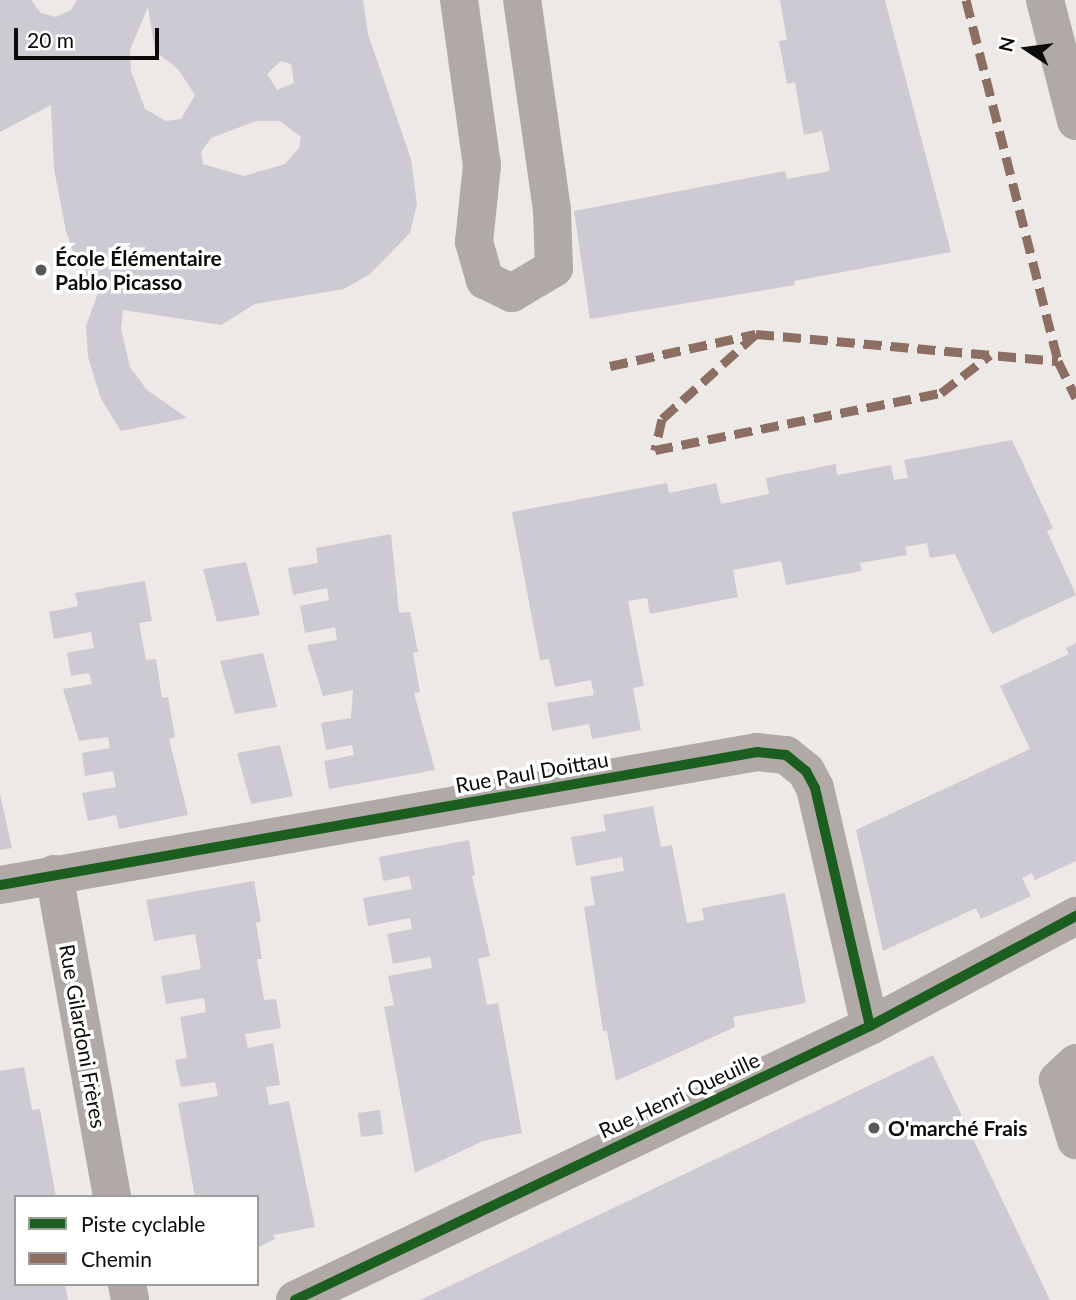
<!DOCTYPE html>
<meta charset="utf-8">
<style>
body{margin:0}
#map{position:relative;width:1076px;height:1300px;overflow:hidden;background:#ece9e6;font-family:Lato,sans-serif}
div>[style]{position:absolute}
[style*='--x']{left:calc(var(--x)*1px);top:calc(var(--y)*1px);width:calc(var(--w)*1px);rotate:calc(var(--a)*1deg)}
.building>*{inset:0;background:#cecad3}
.minor>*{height:38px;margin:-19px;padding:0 19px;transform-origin:19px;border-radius:19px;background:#b0a9a5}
.quiet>*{height:9px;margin-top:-4.5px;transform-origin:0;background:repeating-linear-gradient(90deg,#8d6e63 0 18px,transparent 0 27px)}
.cycleway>*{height:10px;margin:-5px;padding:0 5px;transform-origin:5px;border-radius:5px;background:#1b5e20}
.dots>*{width:19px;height:19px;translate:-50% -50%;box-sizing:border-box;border:4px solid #fff;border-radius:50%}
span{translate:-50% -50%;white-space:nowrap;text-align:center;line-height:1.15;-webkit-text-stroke:7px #fff;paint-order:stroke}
.poi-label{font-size:21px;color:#0d0b0a;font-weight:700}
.left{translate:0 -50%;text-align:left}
.street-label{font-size:21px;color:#0d0b0a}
.legend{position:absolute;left:14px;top:1195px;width:245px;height:91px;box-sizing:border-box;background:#fff;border:2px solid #9e9d9d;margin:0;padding:9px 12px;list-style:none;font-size:21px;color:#0d0b0a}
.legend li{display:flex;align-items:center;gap:14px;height:35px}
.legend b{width:35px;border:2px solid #9e9d9d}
.north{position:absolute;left:992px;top:14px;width:70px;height:70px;-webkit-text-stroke:5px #fff;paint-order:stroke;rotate:283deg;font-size:19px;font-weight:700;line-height:28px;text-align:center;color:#0d0b0a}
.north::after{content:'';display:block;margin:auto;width:24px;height:32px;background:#0d0b0a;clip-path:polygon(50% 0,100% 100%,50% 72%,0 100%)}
.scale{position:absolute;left:14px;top:28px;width:145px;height:32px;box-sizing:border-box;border:4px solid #0d0b0a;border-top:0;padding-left:9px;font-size:21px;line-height:24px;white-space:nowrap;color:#0d0b0a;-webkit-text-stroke:5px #fff;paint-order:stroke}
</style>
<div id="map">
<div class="building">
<div style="clip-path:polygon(evenodd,0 0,31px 0,41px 13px,56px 17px,71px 10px,77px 0,363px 0,368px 34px,411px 159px,417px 204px,410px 233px,370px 274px,344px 289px,255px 304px,221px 325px,123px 310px,121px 329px,130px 367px,147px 390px,187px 418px,121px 431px,101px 399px,88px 357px,86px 326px,98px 293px,75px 258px,66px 231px,54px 169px,51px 105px,0 132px,0 0,148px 7px,155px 51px,178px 69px,195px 95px,181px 119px,166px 121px,145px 109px,131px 71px,130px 50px,148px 7px,0 0,281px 61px,291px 64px,294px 83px,277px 90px,267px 74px,281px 61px,0 0,256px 121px,280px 121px,301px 137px,299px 148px,285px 164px,244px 176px,203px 164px,201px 152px,211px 138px,256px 121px)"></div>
<div style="clip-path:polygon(780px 0,885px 0,951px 252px,794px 281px,795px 285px,590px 319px,574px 211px,785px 171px,787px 179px,830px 171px,822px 131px,804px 135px,795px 82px,787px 84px,779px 41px,787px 40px)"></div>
<div style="clip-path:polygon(1012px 440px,1053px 528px,1047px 531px,1076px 595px,992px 634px,955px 554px,930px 558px,927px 543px,905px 547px,907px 555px,860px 563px,862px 571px,786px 585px,781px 561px,733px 570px,738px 597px,650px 614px,647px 598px,628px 601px,644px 686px,633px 688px,641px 730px,592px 739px,589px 724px,552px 731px,547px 703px,594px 695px,591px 680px,555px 687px,549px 659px,540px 660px,512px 512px,667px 483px,669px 493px,716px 483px,721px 504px,769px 494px,766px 478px,836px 464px,837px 475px,891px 465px,894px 480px,908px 478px,904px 460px)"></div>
<div style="clip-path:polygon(391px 534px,399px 613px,410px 612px,418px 652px,413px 653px,420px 692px,414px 693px,435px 770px,329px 789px,324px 761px,354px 755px,352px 745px,326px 750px,321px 723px,351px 718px,353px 690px,323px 696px,307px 645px,337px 640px,335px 627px,305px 633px,300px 606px,329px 600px,327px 588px,293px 595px,288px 568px,318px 563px,316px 548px)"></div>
<div style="clip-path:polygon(246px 562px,260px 615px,217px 622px,203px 569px)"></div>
<div style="clip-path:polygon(145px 581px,152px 621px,139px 623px,146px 660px,156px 659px,162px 698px,168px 697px,175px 737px,169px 739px,188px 815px,119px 829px,116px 815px,88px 821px,82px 793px,116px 787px,113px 771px,85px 776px,82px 753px,110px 748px,108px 737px,79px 741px,63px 689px,92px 684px,89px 673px,71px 676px,67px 653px,94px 648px,91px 632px,54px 639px,49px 612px,78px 606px,75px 593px)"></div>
<div style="clip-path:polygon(1076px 643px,1076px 861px,1035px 880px,1032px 873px,1022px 878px,1031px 896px,981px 919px,976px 908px,883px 951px,856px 830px,1030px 749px,1000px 686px,1069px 654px,1066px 648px)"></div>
<div style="clip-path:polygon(263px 653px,277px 707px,235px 714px,220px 661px)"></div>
<div style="clip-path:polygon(280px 745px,293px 796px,251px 804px,237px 753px)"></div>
<div style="clip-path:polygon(0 794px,12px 848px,0 850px)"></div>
<div style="clip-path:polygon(653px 806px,661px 847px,672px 845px,687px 923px,704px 920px,702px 908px,785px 893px,806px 1003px,733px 1017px,735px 1027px,616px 1081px,607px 1031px,603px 1031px,584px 907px,595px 905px,590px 877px,624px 871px,622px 857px,576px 866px,571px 837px,606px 831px,603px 815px)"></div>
<div style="clip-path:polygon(469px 840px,475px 875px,472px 876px,490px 956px,478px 959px,487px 1005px,498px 1003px,522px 1133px,483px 1141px,415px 1173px,384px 1007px,394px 1005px,388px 976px,432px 968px,430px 957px,393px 964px,387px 934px,412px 929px,410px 918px,368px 926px,363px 898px,412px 889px,409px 876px,383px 881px,379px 857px)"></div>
<div style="clip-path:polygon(254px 881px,261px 921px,256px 923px,262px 959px,257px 959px,264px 1000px,276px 999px,281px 1028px,245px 1034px,248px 1048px,273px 1043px,280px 1085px,266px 1087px,269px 1105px,289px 1101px,315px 1227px,273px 1235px,275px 1239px,257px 1248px,257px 1197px,195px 1197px,178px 1103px,218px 1096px,215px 1082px,181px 1087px,175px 1060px,187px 1058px,180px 1017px,206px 1012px,204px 998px,166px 1004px,161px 976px,201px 969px,195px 934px,154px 941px,146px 900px)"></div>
<div style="clip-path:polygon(933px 1055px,1050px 1300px,420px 1300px,628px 1201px)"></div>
<div style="clip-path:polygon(24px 1067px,32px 1110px,40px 1109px,56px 1197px,16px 1197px,16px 1284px,65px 1284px,68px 1300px,0 1300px,0 1071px)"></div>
<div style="clip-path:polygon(380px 1110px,383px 1134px,361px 1137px,358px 1113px)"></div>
</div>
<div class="minor">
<div style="--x:459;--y:0;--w:167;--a:82.1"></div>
<div style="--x:482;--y:165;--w:77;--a:95.9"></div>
<div style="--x:474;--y:242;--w:40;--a:74"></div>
<div style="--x:485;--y:280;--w:30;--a:26"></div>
<div style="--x:512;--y:293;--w:49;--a:-30.8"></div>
<div style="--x:554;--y:268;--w:58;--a:-92"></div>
<div style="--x:552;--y:210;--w:212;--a:-98.1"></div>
<div style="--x:1045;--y:0;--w:125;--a:75.6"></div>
<div style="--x:54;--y:874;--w:328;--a:79.8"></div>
<div style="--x:0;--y:885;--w:769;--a:-9.96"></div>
<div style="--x:757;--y:752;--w:29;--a:6"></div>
<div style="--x:786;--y:755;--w:26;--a:39"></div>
<div style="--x:806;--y:771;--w:19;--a:62"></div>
<div style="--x:815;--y:788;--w:244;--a:77"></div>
<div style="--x:1076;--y:1063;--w:25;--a:137"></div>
<div style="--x:1058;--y:1080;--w:63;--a:73.3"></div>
<div style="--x:127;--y:1284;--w:16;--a:79"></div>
<div style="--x:295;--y:1300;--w:637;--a:-25.48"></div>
<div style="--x:870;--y:1026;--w:234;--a:-28.1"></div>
</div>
<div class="quiet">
<div style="--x:966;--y:0;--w:373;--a:75.7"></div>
<div style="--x:1058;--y:361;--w:41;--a:64.1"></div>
<div style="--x:756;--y:334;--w:127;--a:137.9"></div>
<div style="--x:662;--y:419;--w:32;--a:103"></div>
<div style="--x:655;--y:450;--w:292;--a:-11.3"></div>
<div style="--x:941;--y:393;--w:62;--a:-37.8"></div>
<div style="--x:610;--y:366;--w:149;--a:-12.4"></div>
<div style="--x:756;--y:334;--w:303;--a:5.1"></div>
</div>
<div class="cycleway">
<div style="--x:0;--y:885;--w:769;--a:-9.96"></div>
<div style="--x:757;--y:752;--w:29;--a:6"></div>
<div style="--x:786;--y:755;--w:26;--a:39"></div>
<div style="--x:806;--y:771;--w:19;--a:62"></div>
<div style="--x:815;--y:788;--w:244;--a:77"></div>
<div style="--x:295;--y:1300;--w:637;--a:-25.48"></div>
<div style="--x:870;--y:1026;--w:234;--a:-28.1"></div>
</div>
<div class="dots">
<div style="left:41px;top:270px;background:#5b5957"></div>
<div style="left:874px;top:1128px;background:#5b5957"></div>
</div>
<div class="poi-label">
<span class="left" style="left:55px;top:270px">École Élémentaire<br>Pablo Picasso</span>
<span class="left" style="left:888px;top:1128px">O'marché Frais</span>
</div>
<div class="street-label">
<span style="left:532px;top:772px;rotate:-10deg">Rue Paul Doittau</span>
<span style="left:83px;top:1036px;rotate:80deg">Rue Gilardoni Frères</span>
<span style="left:679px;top:1095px;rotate:-25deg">Rue Henri Queuille</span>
</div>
<ul class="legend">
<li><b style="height:9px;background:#1b5e20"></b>Piste cyclable</li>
<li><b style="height:9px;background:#8d6e63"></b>Chemin</li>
</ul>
<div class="north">N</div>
<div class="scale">20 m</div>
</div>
